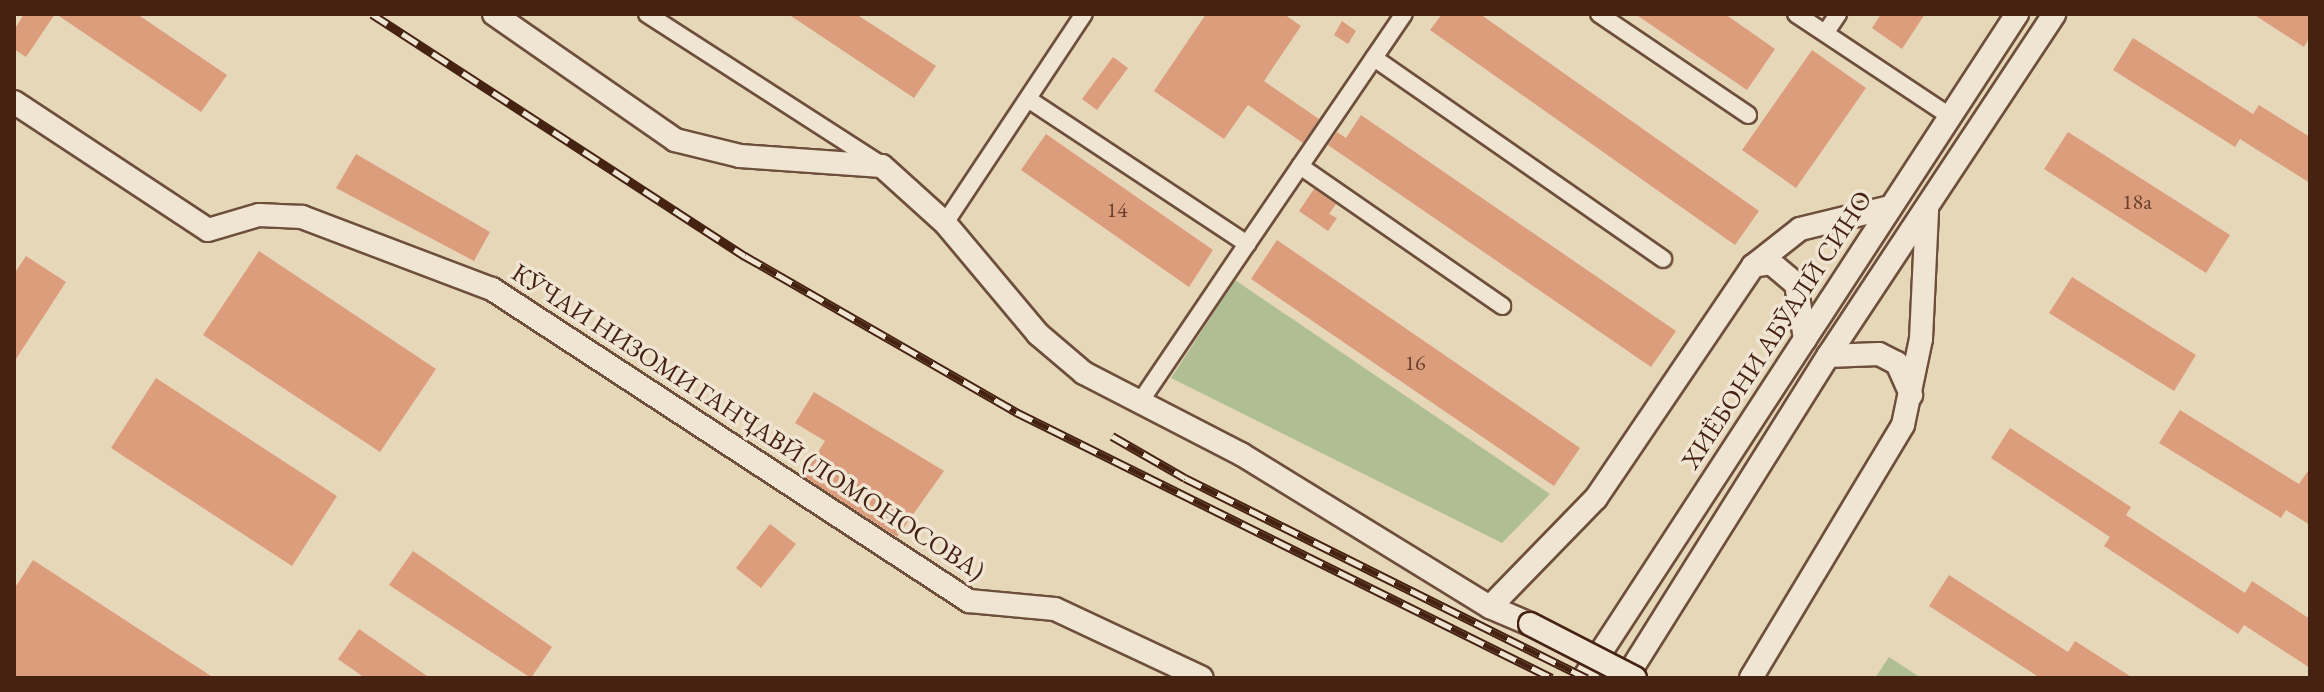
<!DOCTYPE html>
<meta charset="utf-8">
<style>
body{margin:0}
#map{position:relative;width:2324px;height:692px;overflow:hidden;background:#e7d7b9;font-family:"EB Garamond",serif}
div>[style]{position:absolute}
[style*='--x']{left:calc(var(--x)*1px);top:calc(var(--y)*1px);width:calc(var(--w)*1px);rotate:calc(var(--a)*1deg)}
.green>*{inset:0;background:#b0bf93}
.building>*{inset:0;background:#dc9d7d}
.roads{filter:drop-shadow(2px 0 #6e4f3c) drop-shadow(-2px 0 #6e4f3c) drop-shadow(0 2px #6e4f3c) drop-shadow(0 -2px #6e4f3c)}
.street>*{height:16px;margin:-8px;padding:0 8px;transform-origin:8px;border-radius:8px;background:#efe5d2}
.secondary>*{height:22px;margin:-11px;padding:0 11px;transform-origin:11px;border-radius:11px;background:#efe5d2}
.rail>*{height:9px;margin-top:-4.5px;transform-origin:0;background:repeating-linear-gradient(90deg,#efe5d2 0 18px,#452212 0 36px);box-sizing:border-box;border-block:2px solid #452212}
.bridges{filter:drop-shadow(2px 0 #452212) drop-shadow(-2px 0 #452212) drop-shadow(0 2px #452212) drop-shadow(0 -2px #452212)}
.secondary-bridge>*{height:22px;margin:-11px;padding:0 11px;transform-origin:11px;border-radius:11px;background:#efe5d2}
span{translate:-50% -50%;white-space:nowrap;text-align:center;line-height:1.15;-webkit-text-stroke:7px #efe5d2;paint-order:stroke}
.number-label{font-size:22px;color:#6b412d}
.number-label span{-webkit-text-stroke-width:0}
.street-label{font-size:26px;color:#452212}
.frame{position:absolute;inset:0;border:16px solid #452212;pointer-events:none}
</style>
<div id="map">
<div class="green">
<div style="clip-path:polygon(1235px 280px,1550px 494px,1502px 543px,1171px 378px)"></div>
<div style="clip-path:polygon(1889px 657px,1921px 678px,1875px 678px)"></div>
</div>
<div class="building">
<div style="clip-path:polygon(24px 14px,55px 14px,26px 57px,14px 49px,14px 30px)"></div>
<div style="clip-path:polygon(56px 14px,137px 14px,227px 75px,201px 112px)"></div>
<div style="clip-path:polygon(788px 14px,856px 14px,936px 66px,914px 98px)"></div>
<div style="clip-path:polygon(1206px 14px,1284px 14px,1301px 26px,1264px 81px,1319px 119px,1303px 143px,1248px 105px,1224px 139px,1154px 91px)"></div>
<div style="clip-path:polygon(1442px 14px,1480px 14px,1759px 211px,1735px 245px,1430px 30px)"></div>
<div style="clip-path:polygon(1635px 14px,1725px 14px,1775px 49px,1747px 90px)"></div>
<div style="clip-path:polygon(1881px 14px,1925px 14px,1902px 49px,1872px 28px)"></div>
<div style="clip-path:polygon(2253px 14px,2310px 14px,2310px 37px,2304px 47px)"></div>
<div style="clip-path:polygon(1342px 21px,1356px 31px,1348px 44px,1334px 35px)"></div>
<div style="clip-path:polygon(2133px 38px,2253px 114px,2259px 105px,2310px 137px,2310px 183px,2240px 139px,2235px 147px,2113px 70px)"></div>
<div style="clip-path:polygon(1812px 50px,1866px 88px,1796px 188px,1742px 150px)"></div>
<div style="clip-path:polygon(1113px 57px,1128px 68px,1097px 110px,1082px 99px)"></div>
<div style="clip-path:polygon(1361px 115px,1676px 331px,1651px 367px,1328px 145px,1337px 132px,1346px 138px)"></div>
<div style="clip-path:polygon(2068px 132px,2230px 235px,2206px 273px,2044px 169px)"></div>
<div style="clip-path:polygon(1046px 134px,1213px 250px,1189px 287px,1021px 170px)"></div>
<div style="clip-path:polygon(356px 154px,490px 232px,474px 261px,336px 188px)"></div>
<div style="clip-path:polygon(1314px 189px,1336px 204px,1329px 214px,1337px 218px,1328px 231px,1299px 211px)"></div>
<div style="clip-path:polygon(1277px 240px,1580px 448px,1554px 486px,1251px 279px)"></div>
<div style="clip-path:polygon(259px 251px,436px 369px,380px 452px,203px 335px)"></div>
<div style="clip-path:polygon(26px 256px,66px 282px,14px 362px,14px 274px)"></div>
<div style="clip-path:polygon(2072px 277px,2196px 355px,2174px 391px,2049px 313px)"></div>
<div style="clip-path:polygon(156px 378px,337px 496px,292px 566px,111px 448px)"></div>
<div style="clip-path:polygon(814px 392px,944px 471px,897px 537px,803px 476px,825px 441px,795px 423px)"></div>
<div style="clip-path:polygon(2180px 410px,2299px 484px,2310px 468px,2310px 525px,2286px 510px,2281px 518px,2159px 443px)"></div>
<div style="clip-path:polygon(2010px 428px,2131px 507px,2126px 515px,2245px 593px,2252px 581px,2310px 619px,2310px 668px,2244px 625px,2238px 634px,2104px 546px,2110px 537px,1991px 458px)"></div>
<div style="clip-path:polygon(770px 524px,796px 544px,761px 588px,736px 568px)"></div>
<div style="clip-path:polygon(413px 551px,552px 647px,531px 678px,389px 585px)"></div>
<div style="clip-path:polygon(33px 560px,214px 678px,14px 678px,14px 589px)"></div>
<div style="clip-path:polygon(1949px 575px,2068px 652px,2075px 641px,2133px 678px,2040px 678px,1929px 606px)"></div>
<div style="clip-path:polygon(359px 629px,430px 678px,365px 678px,338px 659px)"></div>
</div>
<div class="roads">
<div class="street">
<div style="--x:647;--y:14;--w:278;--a:32.8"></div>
<div style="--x:1599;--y:14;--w:180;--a:34.1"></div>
<div style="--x:1796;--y:14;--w:186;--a:33.6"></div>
<div style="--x:1826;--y:32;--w:22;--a:-56"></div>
<div style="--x:1374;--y:58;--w:352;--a:34.8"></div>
<div style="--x:1028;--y:99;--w:263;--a:33.5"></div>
<div style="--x:1247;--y:244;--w:278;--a:-55.7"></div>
<div style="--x:1300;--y:166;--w:246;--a:34.7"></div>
<div style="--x:945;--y:223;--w:251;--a:-56.4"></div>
<div style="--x:1140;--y:402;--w:191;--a:-55.9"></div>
</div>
<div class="secondary">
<div style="--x:494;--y:14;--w:221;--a:34.8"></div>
<div style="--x:675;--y:140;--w:67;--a:13.8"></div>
<div style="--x:740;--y:156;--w:142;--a:4"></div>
<div style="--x:882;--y:166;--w:85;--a:42.1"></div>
<div style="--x:945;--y:223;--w:145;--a:50"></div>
<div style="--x:1038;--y:334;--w:60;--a:40.3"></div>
<div style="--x:1084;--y:373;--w:177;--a:27.3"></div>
<div style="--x:1241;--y:454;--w:292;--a:31.6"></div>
<div style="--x:1490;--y:607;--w:43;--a:23"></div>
<div style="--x:14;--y:102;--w:232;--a:33.4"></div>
<div style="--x:208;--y:230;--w:53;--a:-16.4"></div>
<div style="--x:259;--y:215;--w:43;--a:2.7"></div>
<div style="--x:302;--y:217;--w:203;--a:20.8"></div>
<div style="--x:492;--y:289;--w:570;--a:33.19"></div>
<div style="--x:969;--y:601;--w:86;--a:5.3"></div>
<div style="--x:1055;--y:609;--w:162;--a:25.1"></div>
<div style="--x:1753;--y:266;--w:18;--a:-9"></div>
<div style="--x:1771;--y:263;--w:33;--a:40"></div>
<div style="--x:1796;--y:284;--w:56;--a:80.7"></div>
<div style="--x:1828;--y:356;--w:51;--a:-2.2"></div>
<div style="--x:1879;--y:354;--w:20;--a:27"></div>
<div style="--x:1897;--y:363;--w:35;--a:66"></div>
<div style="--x:1490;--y:607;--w:152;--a:-45.8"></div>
<div style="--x:1596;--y:498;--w:280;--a:-55.9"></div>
<div style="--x:1753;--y:266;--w:60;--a:-38.2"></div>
<div style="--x:1800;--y:229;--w:93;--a:-13.7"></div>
<div style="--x:1584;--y:678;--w:793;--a:-56.89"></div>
<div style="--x:1626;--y:678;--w:380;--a:-57.9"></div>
<div style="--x:1828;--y:356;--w:410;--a:-56.5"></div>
<div style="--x:1751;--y:678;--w:295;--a:-59"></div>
<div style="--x:1903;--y:425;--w:88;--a:-78.2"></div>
<div style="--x:1921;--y:339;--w:128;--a:-87.3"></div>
</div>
</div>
<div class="rail">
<div style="--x:372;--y:14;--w:445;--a:33"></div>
<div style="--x:745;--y:256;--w:313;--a:29.9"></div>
<div style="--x:1016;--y:412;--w:598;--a:26.39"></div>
<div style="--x:1112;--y:436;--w:84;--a:29.9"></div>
<div style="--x:1185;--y:478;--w:449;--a:26.5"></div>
</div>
<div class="bridges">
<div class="secondary-bridge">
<div style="--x:1530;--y:624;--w:118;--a:27.2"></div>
</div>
</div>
<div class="number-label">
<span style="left:2137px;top:202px">18a</span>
<span style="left:1117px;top:210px">14</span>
<span style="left:1415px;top:363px">16</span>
</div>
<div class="street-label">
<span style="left:1777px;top:330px;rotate:-57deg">ХИЁБОНИ АБӮАЛӢ СИНО</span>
<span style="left:748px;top:422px;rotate:33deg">КӮЧАИ НИЗОМИ ГАНҶАВӢ (ЛОМОНОСОВА)</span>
</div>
<div class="frame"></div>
</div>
